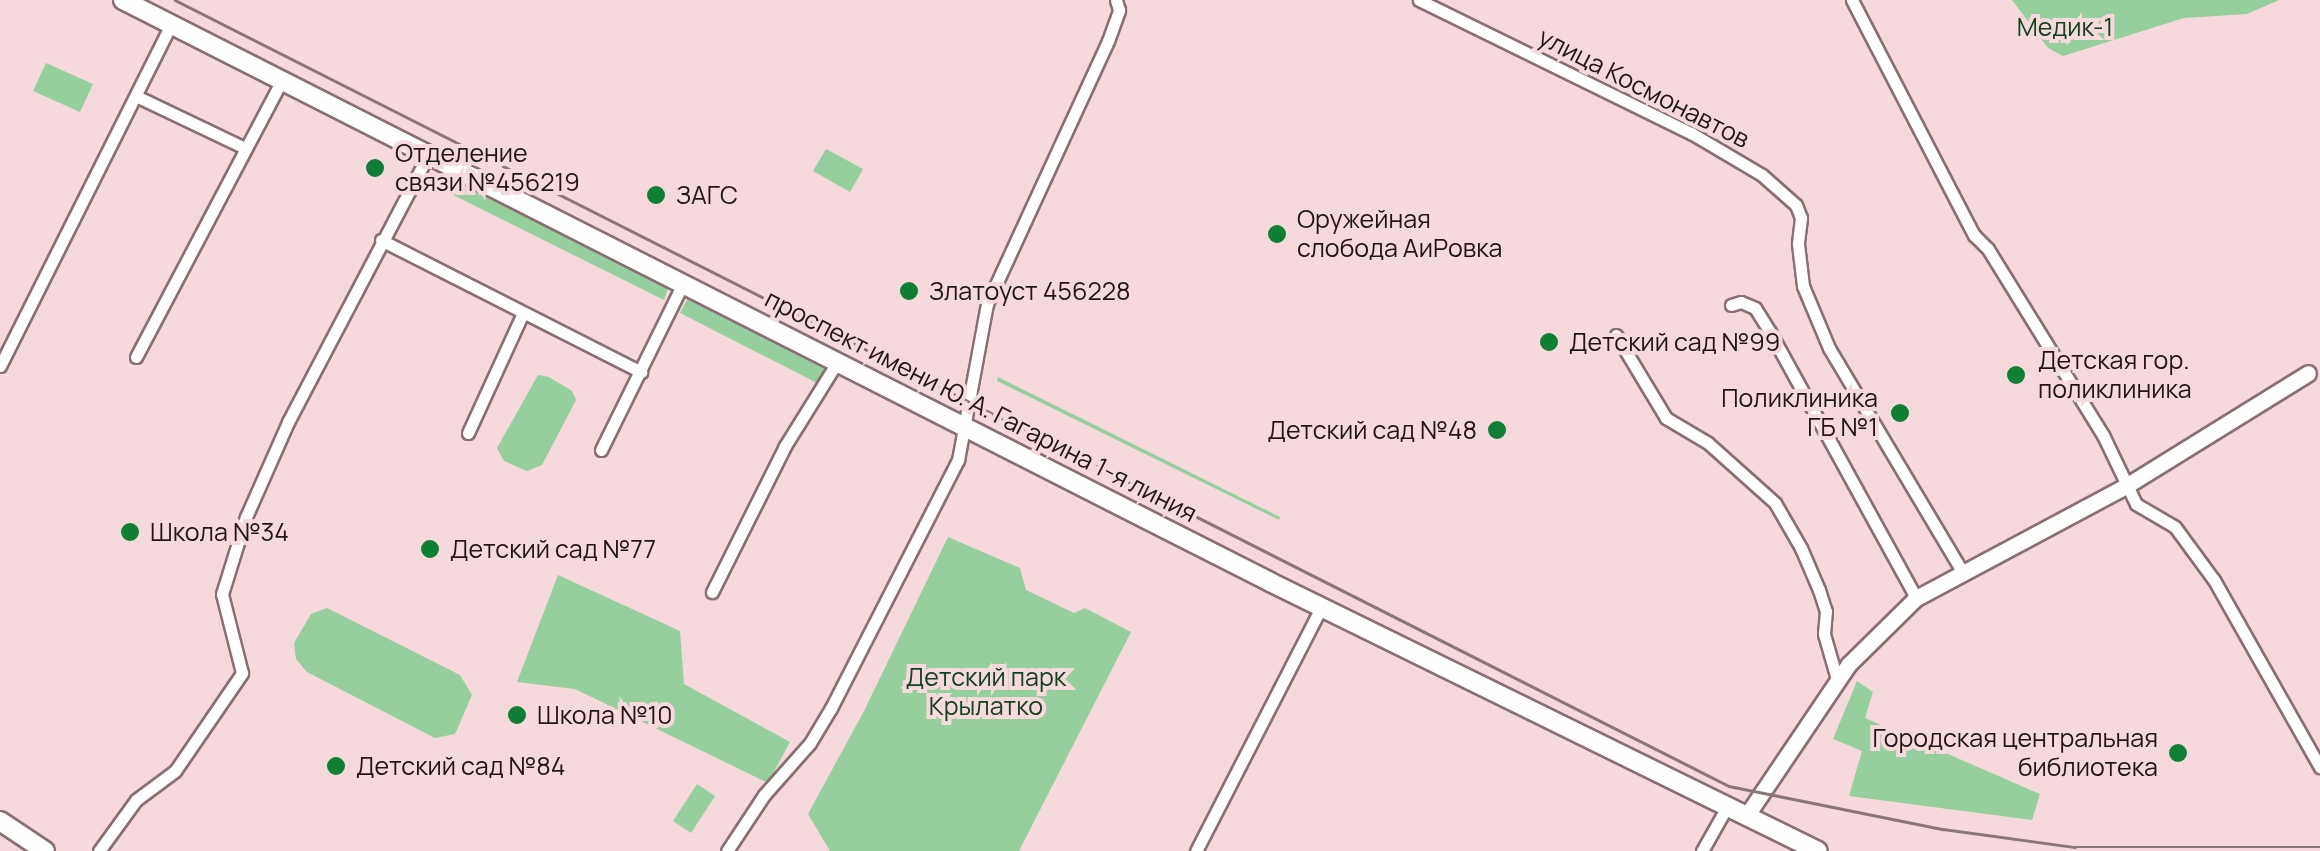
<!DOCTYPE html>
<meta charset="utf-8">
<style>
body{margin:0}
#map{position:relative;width:2320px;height:851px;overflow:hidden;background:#f5d9dc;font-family:Manrope,sans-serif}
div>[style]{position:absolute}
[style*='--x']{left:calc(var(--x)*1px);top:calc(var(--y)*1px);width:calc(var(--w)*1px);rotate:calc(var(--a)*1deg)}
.green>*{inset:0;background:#96cf9e}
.roads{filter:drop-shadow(2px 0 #886f72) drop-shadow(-2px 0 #886f72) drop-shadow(0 2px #886f72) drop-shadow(0 -2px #886f72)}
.minor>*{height:11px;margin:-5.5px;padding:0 5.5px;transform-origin:5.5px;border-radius:5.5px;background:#fff}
.tertiary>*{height:15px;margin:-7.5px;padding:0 7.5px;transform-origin:7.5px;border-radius:7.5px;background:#fff}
.secondary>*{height:18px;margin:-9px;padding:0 9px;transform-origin:9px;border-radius:9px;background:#fff}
.primary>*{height:18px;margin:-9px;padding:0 9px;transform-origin:9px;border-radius:9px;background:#fff}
.tram>*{height:2.5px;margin:-1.25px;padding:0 1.25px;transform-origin:1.25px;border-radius:1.25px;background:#887678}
.dots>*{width:28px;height:28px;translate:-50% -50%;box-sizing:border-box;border:5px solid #f5d9dc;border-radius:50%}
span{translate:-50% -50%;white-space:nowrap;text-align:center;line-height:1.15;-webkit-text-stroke:8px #f5d9dc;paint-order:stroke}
.park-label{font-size:25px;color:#11431e}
.street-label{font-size:25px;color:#201618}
.poi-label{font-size:25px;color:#201618}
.left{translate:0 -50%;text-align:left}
.right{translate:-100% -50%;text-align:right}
</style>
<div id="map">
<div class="green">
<div style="clip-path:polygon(2012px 0,2279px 0,2247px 14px,2184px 18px,2063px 56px,2048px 48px)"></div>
<div style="clip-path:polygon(46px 63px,93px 84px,80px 112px,33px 91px)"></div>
<div style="clip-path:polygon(826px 149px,863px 169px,850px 192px,813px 171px)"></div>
<div style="clip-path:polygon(445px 177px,669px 286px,664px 300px,439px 188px)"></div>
<div style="clip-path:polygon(688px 298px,830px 369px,821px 385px,680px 313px)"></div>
<div style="clip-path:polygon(538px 375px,549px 377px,572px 391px,576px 400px,542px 465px,527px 471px,504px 461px,497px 448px)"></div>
<div style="clip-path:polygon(998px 377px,1280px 517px,1279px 520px,997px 381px)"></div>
<div style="clip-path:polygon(948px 537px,1020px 568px,1026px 590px,1074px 613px,1085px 608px,1131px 632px,1019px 851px,830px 851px,808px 814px,864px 711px)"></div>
<div style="clip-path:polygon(558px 575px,680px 631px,684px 684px,790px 742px,768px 783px,575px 689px,517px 682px)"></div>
<div style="clip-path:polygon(327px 608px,460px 675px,472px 695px,455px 734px,435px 738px,307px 672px,296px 659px,294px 643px,311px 614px)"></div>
<div style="clip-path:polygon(1857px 681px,1873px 692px,1865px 718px,2040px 794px,2032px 820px,1849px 796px,1862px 751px,1833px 739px)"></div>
<div style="clip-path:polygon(697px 784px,715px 796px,691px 833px,673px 821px)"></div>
</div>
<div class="roads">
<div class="minor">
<div style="--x:1419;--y:0;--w:303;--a:26.1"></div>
<div style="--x:1691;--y:133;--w:82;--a:30.6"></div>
<div style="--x:1762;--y:175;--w:45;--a:41.4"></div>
<div style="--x:1796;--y:205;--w:14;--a:69"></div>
<div style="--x:1801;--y:218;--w:26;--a:97"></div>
<div style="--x:1798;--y:244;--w:42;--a:83.2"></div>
<div style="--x:1803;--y:286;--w:67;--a:67.2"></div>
<div style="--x:1829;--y:348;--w:260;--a:59.2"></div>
<div style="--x:1852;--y:0;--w:265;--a:62.6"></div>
<div style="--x:1974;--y:235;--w:20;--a:45"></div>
<div style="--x:1988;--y:249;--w:219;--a:58.3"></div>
<div style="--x:2103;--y:435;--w:76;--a:64.4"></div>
<div style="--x:2136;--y:504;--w:45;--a:30.5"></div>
<div style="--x:2175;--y:527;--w:66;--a:53.7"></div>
<div style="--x:2214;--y:580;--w:215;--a:60.5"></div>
<div style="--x:136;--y:96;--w:121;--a:25.5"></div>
<div style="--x:381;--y:240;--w:292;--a:26.9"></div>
<div style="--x:1731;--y:305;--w:10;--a:-17"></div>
<div style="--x:1741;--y:302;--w:15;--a:23"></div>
<div style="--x:1755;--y:308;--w:28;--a:58"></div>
<div style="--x:1770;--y:332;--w:303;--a:61.2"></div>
<div style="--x:1616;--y:335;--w:97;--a:58.9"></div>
<div style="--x:1666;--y:418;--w:49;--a:30.8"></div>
<div style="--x:1708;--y:443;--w:90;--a:41.8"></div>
<div style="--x:1775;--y:503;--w:52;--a:60"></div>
<div style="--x:1801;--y:548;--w:46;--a:66.8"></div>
<div style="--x:1819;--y:590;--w:22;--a:72"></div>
<div style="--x:1826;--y:611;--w:23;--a:95"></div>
<div style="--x:1824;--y:634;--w:47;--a:73.9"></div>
<div style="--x:136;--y:357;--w:311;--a:-62.2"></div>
<div style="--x:0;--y:366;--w:381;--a:-63.4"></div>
<div style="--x:468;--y:433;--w:132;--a:-65.4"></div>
<div style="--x:601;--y:450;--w:188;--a:-63.8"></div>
<div style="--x:712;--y:592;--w:163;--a:-63.4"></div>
<div style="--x:785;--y:446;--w:100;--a:-58.1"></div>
<div style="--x:99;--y:851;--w:63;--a:-54"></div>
<div style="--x:136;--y:800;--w:49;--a:-36.6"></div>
<div style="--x:175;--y:771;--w:119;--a:-55.6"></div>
<div style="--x:242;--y:673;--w:81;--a:-104.2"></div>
<div style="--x:222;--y:594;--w:81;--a:-72.7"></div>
<div style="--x:246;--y:517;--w:104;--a:-66.1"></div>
<div style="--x:288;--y:422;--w:301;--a:-62.3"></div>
<div style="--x:727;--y:851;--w:67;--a:-56.5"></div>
<div style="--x:764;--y:795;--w:69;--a:-48.5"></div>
<div style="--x:810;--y:743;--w:41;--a:-59"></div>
<div style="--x:831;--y:708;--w:279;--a:-62.9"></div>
<div style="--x:958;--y:460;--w:159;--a:-79.5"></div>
<div style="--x:987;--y:304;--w:289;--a:-65.3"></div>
<div style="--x:1108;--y:41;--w:33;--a:-70"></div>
<div style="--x:1119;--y:10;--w:10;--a:-107"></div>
<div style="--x:1196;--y:851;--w:276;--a:-62.8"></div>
<div style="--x:1702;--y:851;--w:53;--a:-60.5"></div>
</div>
<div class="tertiary">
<div style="--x:1747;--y:815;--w:182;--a:-56"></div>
<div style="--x:1849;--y:664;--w:94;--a:-44.6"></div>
<div style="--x:1916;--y:598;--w:238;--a:-28.1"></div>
<div style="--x:2126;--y:486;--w:214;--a:-31.8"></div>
</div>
<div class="secondary">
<div style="--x:123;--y:0;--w:1286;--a:26.9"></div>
<div style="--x:1270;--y:582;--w:610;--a:26.15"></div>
</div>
<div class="primary">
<div style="--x:0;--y:821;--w:54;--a:33.7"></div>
</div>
</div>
<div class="tram">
<div style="--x:175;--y:0;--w:1741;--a:26.83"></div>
<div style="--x:1729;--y:786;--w:218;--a:11.4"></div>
<div style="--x:1943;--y:829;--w:133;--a:7.8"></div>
<div style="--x:2075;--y:847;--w:245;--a:0"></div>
</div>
<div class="dots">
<div style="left:375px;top:168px;background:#0f7f36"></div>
<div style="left:656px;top:195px;background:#0f7f36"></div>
<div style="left:1277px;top:234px;background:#0f7f36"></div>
<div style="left:909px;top:291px;background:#0f7f36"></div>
<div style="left:1549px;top:342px;background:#0f7f36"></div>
<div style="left:2016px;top:375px;background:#0f7f36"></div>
<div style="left:1900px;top:413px;background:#0f7f36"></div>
<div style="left:1497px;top:430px;background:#0f7f36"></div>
<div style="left:130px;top:532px;background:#0f7f36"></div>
<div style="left:430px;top:549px;background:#0f7f36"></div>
<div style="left:517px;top:715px;background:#0f7f36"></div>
<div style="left:2178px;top:753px;background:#0f7f36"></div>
<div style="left:336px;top:766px;background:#0f7f36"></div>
</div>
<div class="park-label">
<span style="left:2065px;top:27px">Медик-1</span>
<span style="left:986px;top:692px">Детский парк<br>Крылатко</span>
</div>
<div class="street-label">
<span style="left:1644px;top:88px;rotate:27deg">улица Космонавтов</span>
<span style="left:981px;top:406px;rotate:27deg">проспект имени Ю. А. Гагарина 1-я линия</span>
</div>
<div class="poi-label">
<span class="left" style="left:395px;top:168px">Отделение<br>связи №456219</span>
<span class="left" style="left:676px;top:195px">ЗАГС</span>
<span class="left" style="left:1297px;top:234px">Оружейная<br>слобода АиРовка</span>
<span class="left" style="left:929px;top:291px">Златоуст 456228</span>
<span class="left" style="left:1569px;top:342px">Детский сад №99</span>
<span class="left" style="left:2038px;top:375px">Детская гор.<br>поликлиника</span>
<span class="right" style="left:1878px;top:413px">Поликлиника<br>ГБ №1</span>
<span class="right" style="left:1477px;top:430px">Детский сад №48</span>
<span class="left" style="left:150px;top:532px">Школа №34</span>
<span class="left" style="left:450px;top:549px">Детский сад №77</span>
<span class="left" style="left:537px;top:715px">Школа №10</span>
<span class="right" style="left:2158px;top:753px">Городская центральная<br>библиотека</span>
<span class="left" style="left:356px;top:766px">Детский сад №84</span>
</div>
</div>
